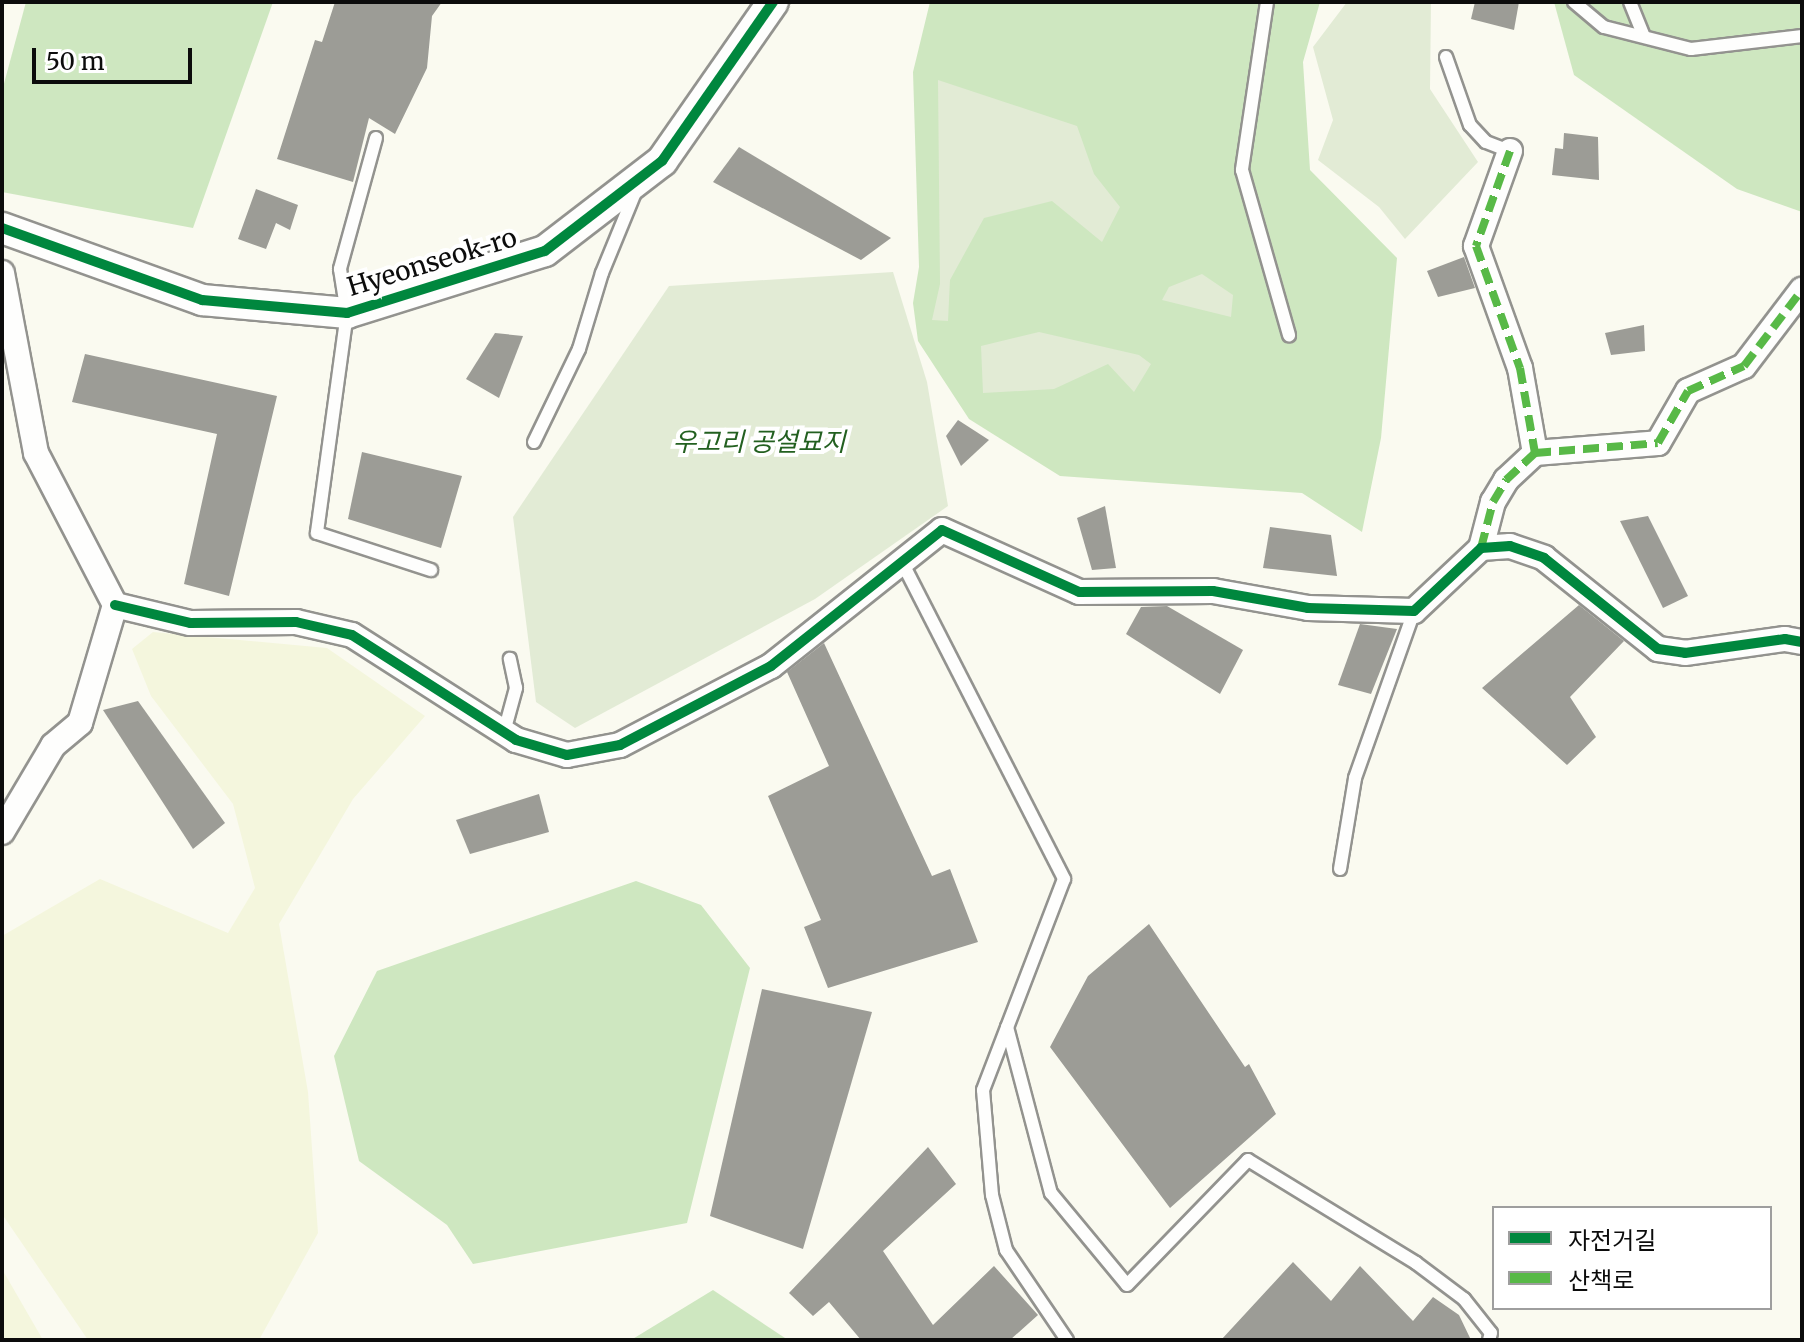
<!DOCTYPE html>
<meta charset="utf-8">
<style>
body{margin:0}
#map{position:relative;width:1804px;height:1342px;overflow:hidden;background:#fafaf0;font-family:Merriweather,"Noto Sans KR",serif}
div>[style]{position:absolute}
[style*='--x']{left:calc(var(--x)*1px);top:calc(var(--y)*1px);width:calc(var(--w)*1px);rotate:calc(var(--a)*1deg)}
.farmland>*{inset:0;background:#f4f6dd}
.forest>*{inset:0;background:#cee7c0}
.cemetery>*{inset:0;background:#e2ebd5}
.building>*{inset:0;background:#9c9c96}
.roads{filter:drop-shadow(2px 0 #93938f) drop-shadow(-2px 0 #93938f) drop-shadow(0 2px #93938f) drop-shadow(0 -2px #93938f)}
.service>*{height:12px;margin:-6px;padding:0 6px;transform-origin:6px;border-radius:6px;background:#fefefd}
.minor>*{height:24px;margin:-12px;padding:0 12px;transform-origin:12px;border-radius:12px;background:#fefefd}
.tertiary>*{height:30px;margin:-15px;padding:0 15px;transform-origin:15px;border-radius:15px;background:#fefefd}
.quiet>*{height:8px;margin-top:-4px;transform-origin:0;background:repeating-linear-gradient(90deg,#58b947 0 16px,transparent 0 24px)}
.cycleway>*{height:10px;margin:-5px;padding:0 5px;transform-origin:5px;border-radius:5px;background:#00873e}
span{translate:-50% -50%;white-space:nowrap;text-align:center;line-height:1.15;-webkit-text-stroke:8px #fff;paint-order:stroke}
.street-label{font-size:26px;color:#0c0c0c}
.park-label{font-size:26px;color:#236020;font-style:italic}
.frame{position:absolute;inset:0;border:4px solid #0c0c0c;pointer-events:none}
.legend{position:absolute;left:1492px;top:1206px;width:280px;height:104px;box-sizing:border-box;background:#fff;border:2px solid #9e9e9e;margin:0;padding:10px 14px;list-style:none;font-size:24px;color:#0c0c0c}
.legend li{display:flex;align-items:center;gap:16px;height:40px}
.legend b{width:40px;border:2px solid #9e9e9e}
.scale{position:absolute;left:32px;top:48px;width:160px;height:36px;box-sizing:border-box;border:4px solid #0c0c0c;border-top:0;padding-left:10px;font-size:24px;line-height:28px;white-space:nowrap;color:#0c0c0c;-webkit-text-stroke:6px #fff;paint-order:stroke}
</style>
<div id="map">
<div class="farmland">
<div style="clip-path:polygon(153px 632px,327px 648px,425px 716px,353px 799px,279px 924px,308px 1092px,318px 1233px,259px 1340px,88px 1340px,2px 1214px,2px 936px,100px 879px,228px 933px,255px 888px,233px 804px,151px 696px,132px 649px)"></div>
<div style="clip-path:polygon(2px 1269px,43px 1340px,2px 1340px)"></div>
</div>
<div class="forest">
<div style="clip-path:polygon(26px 2px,273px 2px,193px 228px,2px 192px,2px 91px)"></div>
<div style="clip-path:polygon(930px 2px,1320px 2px,1303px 62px,1310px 170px,1397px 258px,1381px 438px,1362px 532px,1302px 493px,1060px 476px,969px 419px,918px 341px,913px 303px,919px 267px,913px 72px)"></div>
<div style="clip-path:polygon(1554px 2px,1802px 2px,1802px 212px,1737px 189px,1574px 75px)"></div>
<div style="clip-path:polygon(636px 881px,701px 905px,750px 968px,687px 1223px,473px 1264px,447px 1225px,359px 1161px,334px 1056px,377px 971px)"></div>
<div style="clip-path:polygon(713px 1290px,788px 1340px,631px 1340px)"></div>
</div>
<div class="cemetery">
<div style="clip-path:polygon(1347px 2px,1431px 2px,1430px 89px,1478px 162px,1405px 239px,1379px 207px,1318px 160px,1333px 120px,1313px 47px)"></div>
<div style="clip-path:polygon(938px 80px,1077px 126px,1094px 174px,1120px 207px,1102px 242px,1052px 201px,984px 218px,950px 280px,948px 321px,932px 320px,940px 284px)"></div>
<div style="clip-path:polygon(893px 272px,927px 382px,948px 506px,815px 599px,575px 728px,536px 702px,513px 517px,669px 286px)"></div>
<div style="clip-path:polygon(1202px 274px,1233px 295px,1231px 317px,1162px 300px,1169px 287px)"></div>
<div style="clip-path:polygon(1039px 332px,1139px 355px,1151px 364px,1134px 392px,1108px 364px,1054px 389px,983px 393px,981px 346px)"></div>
</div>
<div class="building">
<div style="clip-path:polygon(335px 2px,442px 2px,432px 16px,427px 68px,395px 134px,369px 118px,353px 182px,277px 159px,315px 40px,322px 42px)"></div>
<div style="clip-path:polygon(1475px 2px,1519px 2px,1514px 30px,1471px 19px)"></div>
<div style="clip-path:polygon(1564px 133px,1598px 137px,1599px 180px,1552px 175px,1555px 148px,1563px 149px)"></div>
<div style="clip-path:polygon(739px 147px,891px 238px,861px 260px,713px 182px)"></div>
<div style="clip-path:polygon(256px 189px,298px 205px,290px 230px,276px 223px,266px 249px,238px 239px)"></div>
<div style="clip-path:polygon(1464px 257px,1475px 288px,1438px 297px,1427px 271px)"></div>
<div style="clip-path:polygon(1644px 325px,1645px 351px,1611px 355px,1605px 333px)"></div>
<div style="clip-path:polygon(495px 333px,523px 336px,499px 398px,466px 379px)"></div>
<div style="clip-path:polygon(85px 354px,277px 396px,229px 596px,184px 584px,217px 434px,72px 402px)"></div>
<div style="clip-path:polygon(958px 420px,989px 440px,961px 466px,946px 436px)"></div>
<div style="clip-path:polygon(362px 452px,462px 476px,441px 548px,348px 519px)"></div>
<div style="clip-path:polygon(1105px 506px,1116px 568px,1092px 570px,1077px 518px)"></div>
<div style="clip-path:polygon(1648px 516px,1688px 596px,1663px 608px,1620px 521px)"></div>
<div style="clip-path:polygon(1270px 527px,1331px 535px,1337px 576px,1263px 568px)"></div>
<div style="clip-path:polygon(1579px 605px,1624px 641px,1570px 697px,1596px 737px,1567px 765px,1482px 688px)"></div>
<div style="clip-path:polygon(1167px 606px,1243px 650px,1220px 694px,1126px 634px,1141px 607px)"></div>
<div style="clip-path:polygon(1360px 624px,1397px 629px,1371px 694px,1338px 685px)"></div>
<div style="clip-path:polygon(824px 643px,932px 876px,950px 869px,978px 942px,828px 988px,804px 927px,821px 920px,768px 796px,829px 766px,787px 672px)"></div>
<div style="clip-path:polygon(138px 701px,225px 823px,193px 849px,103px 710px)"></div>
<div style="clip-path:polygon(539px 794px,549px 832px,470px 854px,456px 820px)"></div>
<div style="clip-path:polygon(1149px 924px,1245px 1067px,1249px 1064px,1276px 1114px,1170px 1208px,1050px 1047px,1088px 976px)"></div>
<div style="clip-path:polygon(762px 989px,872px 1012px,803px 1249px,710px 1216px)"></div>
<div style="clip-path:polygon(928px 1147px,956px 1184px,883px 1251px,933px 1325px,994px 1266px,1038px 1315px,1010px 1340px,861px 1340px,829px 1302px,813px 1316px,789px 1293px)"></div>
<div style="clip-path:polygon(1293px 1262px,1331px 1301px,1360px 1266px,1413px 1321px,1433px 1297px,1459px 1315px,1471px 1340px,1221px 1340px)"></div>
</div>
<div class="roads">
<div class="service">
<div style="--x:1267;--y:2;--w:170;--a:98.5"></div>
<div style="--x:1242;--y:170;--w:172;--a:74.1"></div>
<div style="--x:1574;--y:2;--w:39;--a:40"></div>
<div style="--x:1604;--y:27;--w:90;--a:14.2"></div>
<div style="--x:1691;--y:49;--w:112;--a:-6.7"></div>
<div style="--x:1630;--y:2;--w:37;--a:68"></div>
<div style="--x:1446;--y:57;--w:72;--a:70.6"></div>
<div style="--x:1470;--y:125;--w:23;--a:47"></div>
<div style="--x:1486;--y:142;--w:26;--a:21"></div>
<div style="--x:376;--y:138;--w:136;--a:105.4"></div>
<div style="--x:340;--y:269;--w:45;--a:81"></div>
<div style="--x:347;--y:313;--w:222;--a:97.8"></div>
<div style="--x:317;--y:533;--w:120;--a:18"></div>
<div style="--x:534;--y:442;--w:103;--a:-64.2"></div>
<div style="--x:579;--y:349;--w:79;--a:-73.2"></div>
<div style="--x:602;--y:273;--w:90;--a:-67.7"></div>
<div style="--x:902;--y:562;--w:356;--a:62.9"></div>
<div style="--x:1064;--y:879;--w:226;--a:111"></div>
<div style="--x:983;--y:1090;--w:105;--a:85.1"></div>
<div style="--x:992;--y:1195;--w:57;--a:75.7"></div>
<div style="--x:1006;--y:1250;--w:109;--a:55.9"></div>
<div style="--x:504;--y:732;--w:46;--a:-74.7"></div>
<div style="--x:516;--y:688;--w:30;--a:-102"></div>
<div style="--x:1340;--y:869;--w:92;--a:-80.6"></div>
<div style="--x:1355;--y:778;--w:177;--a:-70.5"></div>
<div style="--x:1007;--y:1027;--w:172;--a:75.2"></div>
<div style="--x:1051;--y:1193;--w:119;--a:50.4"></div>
<div style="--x:1127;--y:1285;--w:174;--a:-45.9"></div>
<div style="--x:1248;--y:1160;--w:197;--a:31.5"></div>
<div style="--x:1416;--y:1263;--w:60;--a:36.9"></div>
<div style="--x:1464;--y:1299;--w:43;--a:51.5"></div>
<div style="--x:1491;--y:1333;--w:7;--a:106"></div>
</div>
<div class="minor">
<div style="--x:1510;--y:151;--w:101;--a:109.7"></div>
<div style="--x:1476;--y:246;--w:130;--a:70.2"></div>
<div style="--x:1520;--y:368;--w:86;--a:80"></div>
<div style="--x:2;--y:273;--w:183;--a:79.3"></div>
<div style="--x:36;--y:453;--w:171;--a:62.5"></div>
<div style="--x:115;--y:605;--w:123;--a:106.5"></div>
<div style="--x:80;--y:723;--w:35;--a:140"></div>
<div style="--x:53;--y:746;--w:100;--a:120.7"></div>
<div style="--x:1481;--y:548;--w:48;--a:-75.4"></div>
<div style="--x:1493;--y:502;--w:26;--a:-59"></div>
<div style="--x:1506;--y:480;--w:40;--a:-43"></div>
<div style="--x:1535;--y:453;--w:123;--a:-4.6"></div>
<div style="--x:1658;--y:443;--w:60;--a:-60"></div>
<div style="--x:1688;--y:391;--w:61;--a:-24.1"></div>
<div style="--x:1744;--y:366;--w:96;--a:-52.7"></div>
<div style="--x:115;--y:605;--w:77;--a:13.5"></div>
<div style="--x:190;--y:623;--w:106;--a:-0.5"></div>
<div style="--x:296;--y:622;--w:57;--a:13.1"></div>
<div style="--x:352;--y:635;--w:195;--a:32.6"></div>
<div style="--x:516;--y:740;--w:53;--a:16.4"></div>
<div style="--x:567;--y:755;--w:54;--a:-10.7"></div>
<div style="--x:620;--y:745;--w:170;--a:-27.6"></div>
<div style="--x:771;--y:666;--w:218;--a:-38.5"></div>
<div style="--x:942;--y:530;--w:150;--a:24.3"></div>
<div style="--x:1079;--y:592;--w:134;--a:-0.4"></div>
<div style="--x:1213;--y:591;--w:97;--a:10.1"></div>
<div style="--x:1308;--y:608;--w:106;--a:1.6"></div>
<div style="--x:1414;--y:611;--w:92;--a:-43.2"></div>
<div style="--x:1481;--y:548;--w:29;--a:-4"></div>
<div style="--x:1510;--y:546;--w:36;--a:19"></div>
<div style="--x:1544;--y:558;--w:146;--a:38.6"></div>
<div style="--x:1658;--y:649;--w:27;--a:8"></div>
<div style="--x:1685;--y:653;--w:101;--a:-8"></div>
<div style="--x:1785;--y:639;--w:17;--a:10"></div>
</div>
<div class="tertiary">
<div style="--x:2;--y:228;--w:213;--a:19.8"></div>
<div style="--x:202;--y:300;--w:146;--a:5.1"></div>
<div style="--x:347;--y:313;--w:207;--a:-17.4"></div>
<div style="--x:545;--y:251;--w:148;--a:-37.6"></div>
<div style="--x:662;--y:161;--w:194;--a:-55.1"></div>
</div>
</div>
<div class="quiet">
<div style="--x:1510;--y:151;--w:101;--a:109.7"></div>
<div style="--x:1476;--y:246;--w:130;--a:70.2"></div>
<div style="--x:1520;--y:368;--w:86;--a:80"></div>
<div style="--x:1481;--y:548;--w:48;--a:-75.4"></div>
<div style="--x:1493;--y:502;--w:26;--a:-59"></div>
<div style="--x:1506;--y:480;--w:40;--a:-43"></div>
<div style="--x:1535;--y:453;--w:123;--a:-4.6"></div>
<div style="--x:1658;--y:443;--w:60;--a:-60"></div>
<div style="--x:1688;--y:391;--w:61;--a:-24.1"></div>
<div style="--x:1744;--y:366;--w:96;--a:-52.7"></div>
</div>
<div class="cycleway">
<div style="--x:2;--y:228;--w:213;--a:19.8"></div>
<div style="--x:202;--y:300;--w:146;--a:5.1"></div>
<div style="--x:347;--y:313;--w:207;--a:-17.4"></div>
<div style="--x:545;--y:251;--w:148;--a:-37.6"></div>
<div style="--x:662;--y:161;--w:194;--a:-55.1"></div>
<div style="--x:115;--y:605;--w:77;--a:13.5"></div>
<div style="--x:190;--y:623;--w:106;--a:-0.5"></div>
<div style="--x:296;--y:622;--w:57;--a:13.1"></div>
<div style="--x:352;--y:635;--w:195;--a:32.6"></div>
<div style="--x:516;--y:740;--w:53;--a:16.4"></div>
<div style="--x:567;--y:755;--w:54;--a:-10.7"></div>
<div style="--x:620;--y:745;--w:170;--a:-27.6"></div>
<div style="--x:771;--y:666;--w:218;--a:-38.5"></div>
<div style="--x:942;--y:530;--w:150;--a:24.3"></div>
<div style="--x:1079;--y:592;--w:134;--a:-0.4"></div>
<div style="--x:1213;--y:591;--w:97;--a:10.1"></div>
<div style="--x:1308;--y:608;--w:106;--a:1.6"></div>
<div style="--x:1414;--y:611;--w:92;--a:-43.2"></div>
<div style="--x:1481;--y:548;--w:29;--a:-4"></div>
<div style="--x:1510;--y:546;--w:36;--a:19"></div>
<div style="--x:1544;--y:558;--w:146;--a:38.6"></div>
<div style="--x:1658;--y:649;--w:27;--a:8"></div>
<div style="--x:1685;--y:653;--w:101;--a:-8"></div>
<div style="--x:1785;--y:639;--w:17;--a:10"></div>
</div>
<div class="street-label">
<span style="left:432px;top:262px;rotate:-17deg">Hyeonseok-ro</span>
</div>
<div class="park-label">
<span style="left:759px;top:442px">우고리 공설묘지</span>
</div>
<div class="frame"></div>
<ul class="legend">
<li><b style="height:10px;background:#00873e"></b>자전거길</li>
<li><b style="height:10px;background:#58b947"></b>산책로</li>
</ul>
<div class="scale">50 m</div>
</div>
